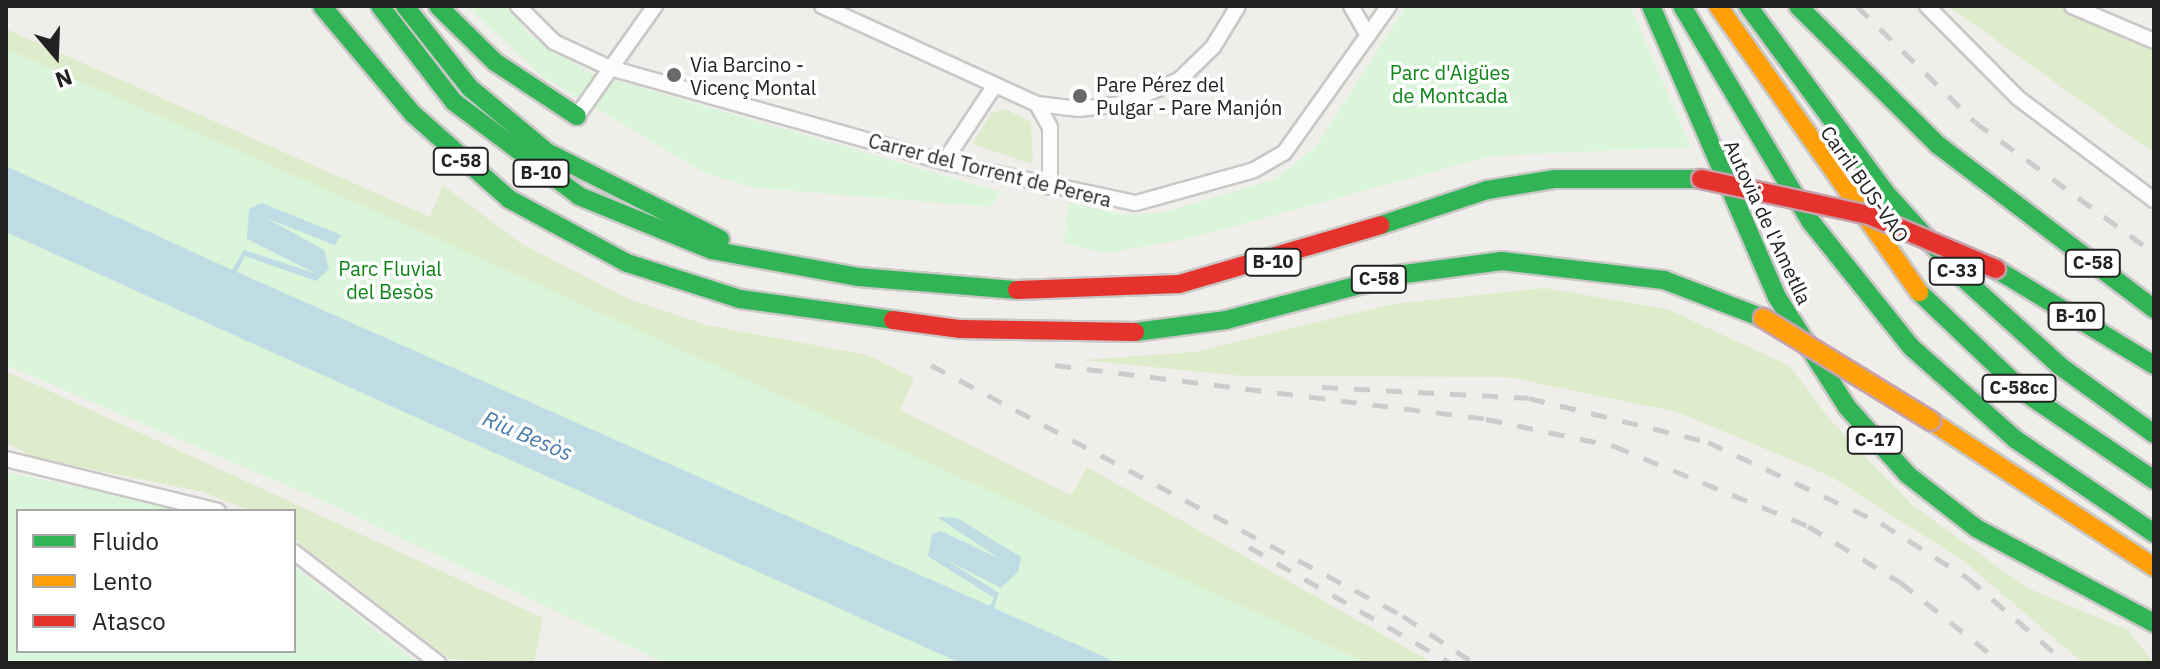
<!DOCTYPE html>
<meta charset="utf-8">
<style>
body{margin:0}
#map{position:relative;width:2160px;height:669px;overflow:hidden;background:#f0eeeb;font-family:"IBM Plex Sans",sans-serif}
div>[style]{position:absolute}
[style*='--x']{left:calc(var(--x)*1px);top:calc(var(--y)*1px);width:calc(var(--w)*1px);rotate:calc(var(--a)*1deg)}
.grass>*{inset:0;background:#ddeccb}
.park>*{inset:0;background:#daf5da}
.water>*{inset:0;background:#bfdbe3}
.roads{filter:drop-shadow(2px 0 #c9c8c7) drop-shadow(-2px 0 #c9c8c7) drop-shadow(0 2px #c9c8c7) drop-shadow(0 -2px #c9c8c7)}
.street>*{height:14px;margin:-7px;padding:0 7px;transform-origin:7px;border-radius:7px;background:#fdfcfc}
.fast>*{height:18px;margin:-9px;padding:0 9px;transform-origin:9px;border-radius:9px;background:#30b455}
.slow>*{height:18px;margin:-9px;padding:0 9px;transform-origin:9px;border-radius:9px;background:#ff9f0a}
.jam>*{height:18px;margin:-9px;padding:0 9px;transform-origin:9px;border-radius:9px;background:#e5322d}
.rail>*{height:5px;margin-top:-2.5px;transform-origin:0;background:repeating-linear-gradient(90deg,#ccc 0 16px,transparent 0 32px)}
.bridges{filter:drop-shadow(2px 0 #c5a2ac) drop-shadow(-2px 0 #c5a2ac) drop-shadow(0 2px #c5a2ac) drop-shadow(0 -2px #c5a2ac)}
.slow-bridge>*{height:18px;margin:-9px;padding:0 9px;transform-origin:9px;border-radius:9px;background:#ff9f0a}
.jam-bridge>*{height:18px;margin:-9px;padding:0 9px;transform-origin:9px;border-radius:9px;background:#e5322d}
.dots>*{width:22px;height:22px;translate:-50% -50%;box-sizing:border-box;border:4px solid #fff;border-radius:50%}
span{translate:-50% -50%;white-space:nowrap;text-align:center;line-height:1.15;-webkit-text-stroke:7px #fff;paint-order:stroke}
.shield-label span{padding:2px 6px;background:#fff;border:2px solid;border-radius:6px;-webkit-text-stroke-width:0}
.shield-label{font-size:18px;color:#222;font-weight:700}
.poi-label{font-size:20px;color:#222}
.left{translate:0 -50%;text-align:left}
.park-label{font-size:20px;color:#0c8416}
.street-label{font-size:20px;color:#222}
.water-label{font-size:22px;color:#4a7aab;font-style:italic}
.frame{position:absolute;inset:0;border:8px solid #222;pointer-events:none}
.legend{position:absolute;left:16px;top:509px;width:280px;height:144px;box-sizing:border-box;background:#fff;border:2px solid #a7a7a7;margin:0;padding:10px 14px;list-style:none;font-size:24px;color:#222}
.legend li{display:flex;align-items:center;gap:16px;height:40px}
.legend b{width:40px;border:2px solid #a7a7a7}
.north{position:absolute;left:16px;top:16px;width:80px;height:80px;-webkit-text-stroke:6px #fff;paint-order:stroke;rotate:161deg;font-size:22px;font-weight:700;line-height:32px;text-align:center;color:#222}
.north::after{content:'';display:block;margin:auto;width:28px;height:36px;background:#222;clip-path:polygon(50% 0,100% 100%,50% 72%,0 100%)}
</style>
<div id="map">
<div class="grass">
<div style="clip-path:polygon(1948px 6px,2062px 6px,2154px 50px,2154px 153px)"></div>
<div style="clip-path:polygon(6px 29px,430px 217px,443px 185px,522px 244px,631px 300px,706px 325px,868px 355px,914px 378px,900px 410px,1071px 495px,1087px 467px,1433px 663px,1367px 663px,6px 49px)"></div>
<div style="clip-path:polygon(1005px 109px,1031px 122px,1033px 164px,972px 144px,992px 112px)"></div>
<div style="clip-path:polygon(1545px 288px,1667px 309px,1790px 366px,1830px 420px,1911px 504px,2027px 588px,2128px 630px,2154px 663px,2083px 663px,1965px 562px,1830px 476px,1677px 412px,1507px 377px,1243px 376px,1082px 360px,1194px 352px,1393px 304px)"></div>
<div style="clip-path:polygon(6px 371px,543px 618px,534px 663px,450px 659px,294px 539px,294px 511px,250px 511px,203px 492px,36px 458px,6px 443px)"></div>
</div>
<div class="park">
<div style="clip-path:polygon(467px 6px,511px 6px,526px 32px,588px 72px,1001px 192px,991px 207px,755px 188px,705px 173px,543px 77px)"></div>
<div style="clip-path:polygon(1406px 6px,1630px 6px,1691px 147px,1491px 156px,1191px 238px,1108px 253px,1064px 244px,1068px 202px,1121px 214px,1162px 213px,1276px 179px,1316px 146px)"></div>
<div style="clip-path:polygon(6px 49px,418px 230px,1367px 663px,1118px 663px,374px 336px,6px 166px)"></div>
<div style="clip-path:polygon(6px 232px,891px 630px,960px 663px,665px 663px,321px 500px,6px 365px)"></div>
<div style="clip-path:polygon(6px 472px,189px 511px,18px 511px,18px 651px,294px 651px,294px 566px,418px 663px,6px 663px)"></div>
</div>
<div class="water">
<div style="clip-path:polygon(6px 166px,232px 270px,244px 250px,317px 274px,247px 239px,249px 209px,262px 203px,341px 235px,335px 245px,266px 218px,324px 250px,329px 269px,316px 281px,245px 256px,237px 272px,990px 606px,994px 598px,928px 556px,932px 534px,941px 531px,1000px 559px,937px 517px,957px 518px,1021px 557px,1018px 572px,1001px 588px,945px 559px,999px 593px,994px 608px,1118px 663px,960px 663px,6px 232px)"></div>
</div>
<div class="roads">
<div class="street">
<div style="--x:518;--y:6;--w:51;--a:45"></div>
<div style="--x:554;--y:42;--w:62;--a:24.9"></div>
<div style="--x:610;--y:68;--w:347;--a:15.7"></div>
<div style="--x:944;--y:162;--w:196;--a:12.1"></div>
<div style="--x:1136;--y:203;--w:123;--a:-15.6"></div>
<div style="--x:1254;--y:170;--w:34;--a:-30"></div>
<div style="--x:1284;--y:153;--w:181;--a:-54.5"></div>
<div style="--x:822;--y:6;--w:236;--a:24.5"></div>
<div style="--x:1037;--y:104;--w:42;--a:6.8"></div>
<div style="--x:1079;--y:109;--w:43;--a:-6.6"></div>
<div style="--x:1122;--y:104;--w:62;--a:-22.8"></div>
<div style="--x:1179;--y:80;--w:47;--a:-44.1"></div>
<div style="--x:1213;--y:47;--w:48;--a:-58.6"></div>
<div style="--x:1351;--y:6;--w:34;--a:60"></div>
<div style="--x:1927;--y:6;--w:129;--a:45.3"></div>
<div style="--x:2018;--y:98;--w:170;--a:36.9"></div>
<div style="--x:2072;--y:6;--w:89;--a:23.1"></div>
<div style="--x:1037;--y:104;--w:26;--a:61"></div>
<div style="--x:1050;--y:127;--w:60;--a:90"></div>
<div style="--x:577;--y:116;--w:135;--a:-54.7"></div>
<div style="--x:944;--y:162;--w:92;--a:-56.5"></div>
<div style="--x:6;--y:459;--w:218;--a:13.8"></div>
<div style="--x:294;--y:552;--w:182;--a:37.6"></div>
</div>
<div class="fast">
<div style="--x:322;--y:6;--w:141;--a:49.9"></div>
<div style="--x:413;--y:114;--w:128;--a:41.5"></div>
<div style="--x:509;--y:199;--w:134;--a:28.5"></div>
<div style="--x:627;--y:263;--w:119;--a:17.7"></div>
<div style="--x:740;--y:299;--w:154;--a:7.8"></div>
<div style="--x:380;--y:6;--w:121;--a:52.4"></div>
<div style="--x:454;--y:102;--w:156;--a:36.9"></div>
<div style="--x:579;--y:196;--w:143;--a:22.2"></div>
<div style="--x:711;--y:250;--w:149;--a:10.4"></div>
<div style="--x:858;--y:277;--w:160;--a:4.7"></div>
<div style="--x:405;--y:6;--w:105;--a:51.6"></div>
<div style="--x:470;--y:88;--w:100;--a:39.7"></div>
<div style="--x:547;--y:152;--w:194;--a:26.7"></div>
<div style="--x:438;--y:6;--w:80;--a:44.5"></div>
<div style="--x:495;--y:62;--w:98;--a:33.4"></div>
<div style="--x:1651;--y:6;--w:317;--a:66.6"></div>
<div style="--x:1777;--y:297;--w:130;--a:57.5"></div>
<div style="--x:1847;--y:407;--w:91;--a:48.1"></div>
<div style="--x:1908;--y:475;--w:86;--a:37.9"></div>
<div style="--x:1976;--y:528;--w:202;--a:28.1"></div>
<div style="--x:1682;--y:6;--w:252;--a:59.2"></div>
<div style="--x:1811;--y:222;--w:160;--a:51.3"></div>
<div style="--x:1911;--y:347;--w:139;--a:41.5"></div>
<div style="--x:2015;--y:439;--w:168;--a:34.1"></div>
<div style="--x:1748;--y:6;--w:231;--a:53.6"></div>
<div style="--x:1885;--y:192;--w:116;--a:47.8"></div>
<div style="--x:1963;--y:278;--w:131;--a:42.2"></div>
<div style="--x:2060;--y:366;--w:116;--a:35.9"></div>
<div style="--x:1798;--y:6;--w:197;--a:44.8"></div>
<div style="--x:1938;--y:145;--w:271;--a:37.2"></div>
<div style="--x:1381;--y:225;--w:112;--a:-18.3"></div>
<div style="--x:1487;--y:190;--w:69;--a:-9.2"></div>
<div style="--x:1555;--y:179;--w:146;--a:0"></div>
<div style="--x:1996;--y:269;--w:185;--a:31.3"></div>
<div style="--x:1919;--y:292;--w:145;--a:43.6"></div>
<div style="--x:2024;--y:392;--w:157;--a:34.1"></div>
<div style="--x:1135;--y:332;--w:92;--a:-7.5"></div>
<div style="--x:1226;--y:320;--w:177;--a:-14.7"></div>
<div style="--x:1397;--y:275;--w:106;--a:-7.6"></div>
<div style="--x:1502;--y:261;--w:163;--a:6.7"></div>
<div style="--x:1664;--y:280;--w:106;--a:21"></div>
</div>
<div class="slow">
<div style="--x:1718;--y:6;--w:350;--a:54.9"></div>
<div style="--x:1931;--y:421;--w:267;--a:33.2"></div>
</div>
<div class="jam">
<div style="--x:1017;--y:290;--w:162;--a:-2.1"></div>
<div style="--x:1179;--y:284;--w:210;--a:-16.3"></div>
<div style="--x:893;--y:320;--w:68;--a:7.7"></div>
<div style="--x:960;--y:329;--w:175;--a:1"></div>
</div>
</div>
<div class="rail">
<div style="--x:1857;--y:6;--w:165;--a:44.5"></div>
<div style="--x:1975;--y:122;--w:222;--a:36.2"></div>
<div style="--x:931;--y:365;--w:535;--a:28"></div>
<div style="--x:1403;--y:616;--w:85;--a:33.5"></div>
<div style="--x:1055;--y:365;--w:434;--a:7.1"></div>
<div style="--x:1486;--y:419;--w:131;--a:11.9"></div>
<div style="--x:1614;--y:446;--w:210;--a:22.4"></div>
<div style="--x:1808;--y:526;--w:108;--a:31.3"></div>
<div style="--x:1900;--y:582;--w:130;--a:38.5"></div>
<div style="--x:1322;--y:387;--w:207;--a:3"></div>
<div style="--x:1529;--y:398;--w:184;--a:13.8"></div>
<div style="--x:1708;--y:442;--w:191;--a:25.1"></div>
<div style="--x:1881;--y:523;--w:103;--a:32.3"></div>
<div style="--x:1968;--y:578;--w:130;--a:40.9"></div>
<div style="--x:1249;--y:547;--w:233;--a:29.9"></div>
</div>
<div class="bridges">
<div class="slow-bridge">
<div style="--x:1763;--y:318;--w:197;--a:31.5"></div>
</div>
<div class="jam-bridge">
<div style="--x:1701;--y:179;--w:172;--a:12.1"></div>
<div style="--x:1869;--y:215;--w:138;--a:23"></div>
</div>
</div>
<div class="dots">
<div style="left:674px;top:75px;background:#6a6968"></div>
<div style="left:1080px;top:96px;background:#6a6968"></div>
</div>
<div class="shield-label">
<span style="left:461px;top:161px">C-58</span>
<span style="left:541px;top:173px">B-10</span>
<span style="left:1273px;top:262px">B-10</span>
<span style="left:2093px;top:263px">C-58</span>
<span style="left:1957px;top:271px">C-33</span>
<span style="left:1379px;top:279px">C-58</span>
<span style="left:2076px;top:316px">B-10</span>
<span style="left:2019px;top:388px">C-58cc</span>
<span style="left:1875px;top:440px">C-17</span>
</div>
<div class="poi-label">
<span class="left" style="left:690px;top:76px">Via Barcino -<br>Vicenç Montal</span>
<span class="left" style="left:1096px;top:96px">Pare Pérez del<br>Pulgar - Pare Manjón</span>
</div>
<div class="park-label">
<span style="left:1450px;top:84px">Parc d'Aigües<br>de Montcada</span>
<span style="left:390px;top:280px">Parc Fluvial<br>del Besòs</span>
</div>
<div class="street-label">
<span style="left:990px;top:170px;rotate:14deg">Carrer del Torrent de Perera</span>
<span style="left:1865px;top:184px;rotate:55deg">Carril BUS-VAO</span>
<span style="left:1768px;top:222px;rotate:65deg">Autovia de l'Ametlla</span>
</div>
<div class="water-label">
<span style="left:528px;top:435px;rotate:23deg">Riu Besòs</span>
</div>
<div class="frame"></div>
<ul class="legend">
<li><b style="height:10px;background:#30b455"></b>Fluido</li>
<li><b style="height:10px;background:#ff9f0a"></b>Lento</li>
<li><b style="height:10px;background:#e5322d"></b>Atasco</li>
</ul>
<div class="north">N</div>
</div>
